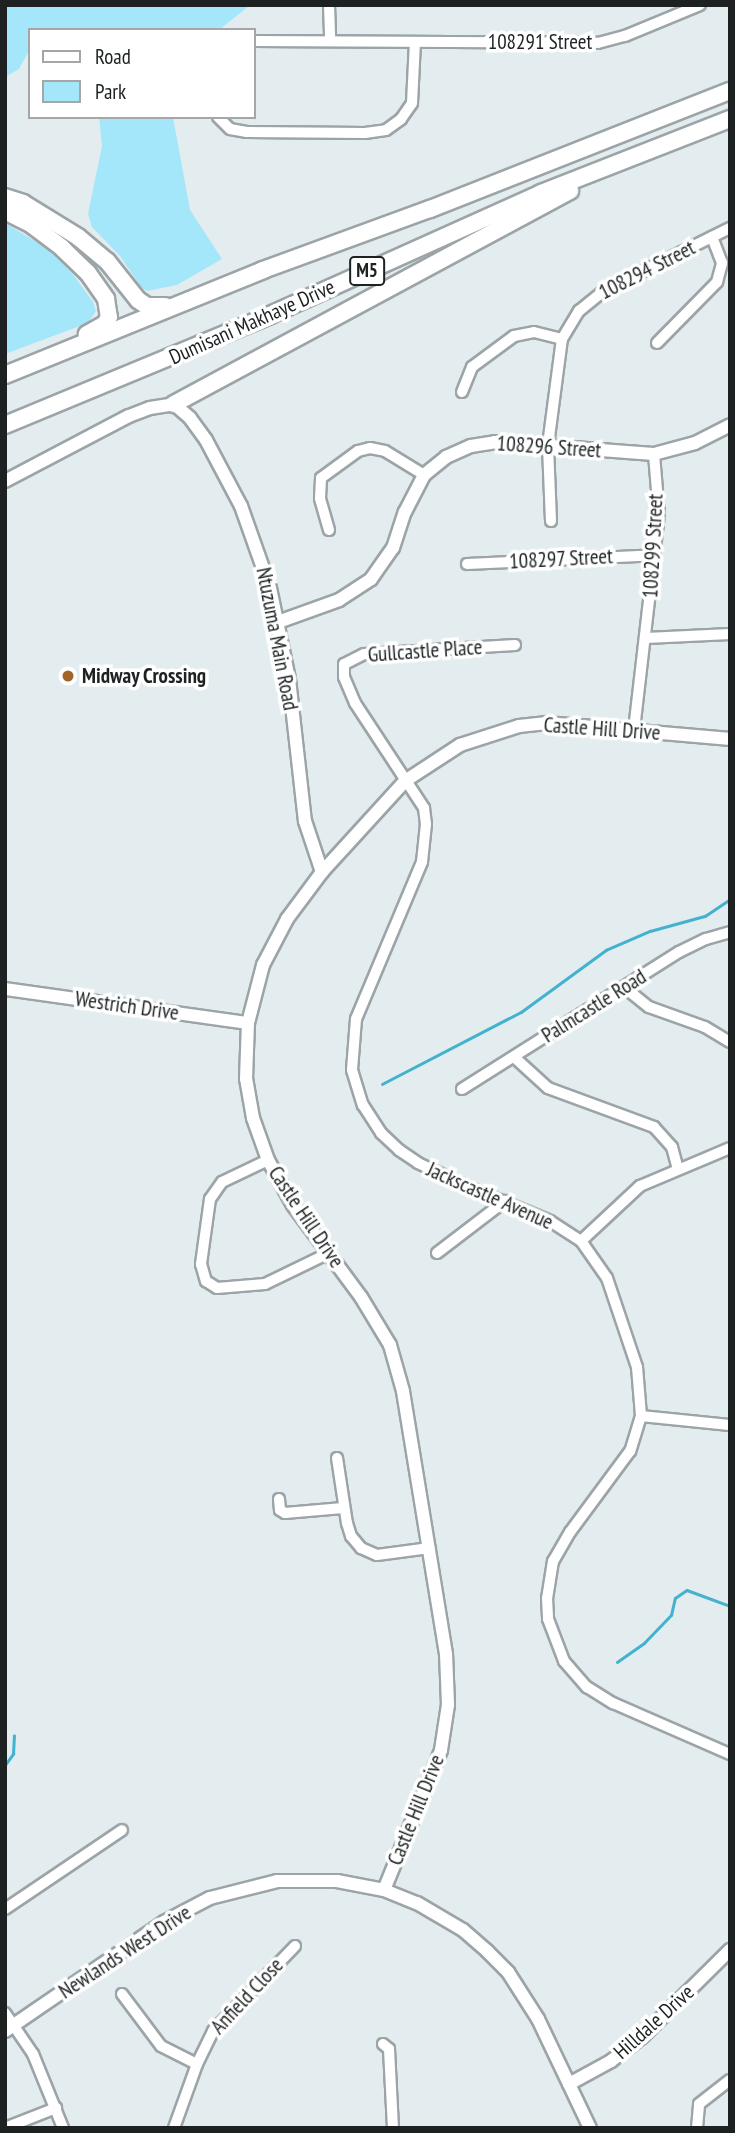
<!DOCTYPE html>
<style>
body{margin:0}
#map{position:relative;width:735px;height:2133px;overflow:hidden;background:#e3ecef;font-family:"PT Sans Narrow",sans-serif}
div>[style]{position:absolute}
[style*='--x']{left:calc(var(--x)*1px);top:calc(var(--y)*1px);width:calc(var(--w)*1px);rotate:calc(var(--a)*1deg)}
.green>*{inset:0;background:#a5e7fa}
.stream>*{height:2.5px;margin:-1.25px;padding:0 1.25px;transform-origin:1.25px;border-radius:1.25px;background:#42b2cf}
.roads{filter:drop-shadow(2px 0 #9ca4a7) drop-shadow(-2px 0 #9ca4a7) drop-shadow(0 2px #9ca4a7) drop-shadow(0 -2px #9ca4a7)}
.minor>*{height:10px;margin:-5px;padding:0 5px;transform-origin:5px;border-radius:5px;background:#fff}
.tertiary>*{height:12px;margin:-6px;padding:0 6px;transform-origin:6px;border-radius:6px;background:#fff}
.primary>*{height:16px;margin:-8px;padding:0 8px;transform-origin:8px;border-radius:8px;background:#fff}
.dots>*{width:19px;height:19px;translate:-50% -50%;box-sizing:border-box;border:4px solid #fff;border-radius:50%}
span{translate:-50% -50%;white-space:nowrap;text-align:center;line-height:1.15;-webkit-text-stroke:7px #fff;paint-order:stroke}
.shield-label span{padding:2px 5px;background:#fff;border:2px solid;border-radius:5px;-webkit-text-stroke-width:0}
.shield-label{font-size:19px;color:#1d2122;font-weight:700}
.street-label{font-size:21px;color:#1d2122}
.poi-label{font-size:21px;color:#1d2122;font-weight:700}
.left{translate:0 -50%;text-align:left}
.frame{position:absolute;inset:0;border:7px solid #1d2122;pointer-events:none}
.legend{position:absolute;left:28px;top:28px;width:228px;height:91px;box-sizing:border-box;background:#fff;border:2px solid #a5a6a7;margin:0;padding:9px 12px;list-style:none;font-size:21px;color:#1d2122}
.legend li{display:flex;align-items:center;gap:14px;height:35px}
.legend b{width:35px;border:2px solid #a5a6a7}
</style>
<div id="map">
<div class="green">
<div style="clip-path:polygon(5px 5px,292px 5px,249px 6px,219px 30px,30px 30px,30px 49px,19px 69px,7px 76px)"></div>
<div style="clip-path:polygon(99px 117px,173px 117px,190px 210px,222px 259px,177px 285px,147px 291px,141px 287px,120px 256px,92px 227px,88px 214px,102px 146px)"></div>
<div style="clip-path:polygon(5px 223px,48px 249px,72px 273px,93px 302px,96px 311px,88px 323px,5px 354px)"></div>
</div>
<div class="stream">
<div style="--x:382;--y:1084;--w:157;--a:-27.4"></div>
<div style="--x:521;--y:1012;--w:105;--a:-36.1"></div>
<div style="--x:606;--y:950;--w:48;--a:-23.4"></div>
<div style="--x:650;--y:931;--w:57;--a:-15.3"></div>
<div style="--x:705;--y:916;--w:30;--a:-34"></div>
<div style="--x:617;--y:1662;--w:33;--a:-35"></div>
<div style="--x:644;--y:1643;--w:39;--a:-46"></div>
<div style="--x:671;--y:1615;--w:17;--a:-77"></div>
<div style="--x:675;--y:1598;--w:14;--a:-34"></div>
<div style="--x:687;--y:1590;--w:46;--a:20.4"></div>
<div style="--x:5;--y:1765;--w:14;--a:-54"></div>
<div style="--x:13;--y:1754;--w:18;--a:-87"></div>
</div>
<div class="roads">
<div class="minor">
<div style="--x:329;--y:5;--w:35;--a:88"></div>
<div style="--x:254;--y:41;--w:344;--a:0.3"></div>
<div style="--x:598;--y:43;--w:28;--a:-15"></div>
<div style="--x:625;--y:36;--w:81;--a:-22.5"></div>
<div style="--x:218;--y:117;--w:17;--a:45"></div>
<div style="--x:230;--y:129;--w:17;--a:10"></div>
<div style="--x:247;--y:132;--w:118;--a:0.5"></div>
<div style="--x:365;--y:133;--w:21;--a:-8"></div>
<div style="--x:386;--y:130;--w:19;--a:-36"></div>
<div style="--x:401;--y:119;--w:19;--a:-55"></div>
<div style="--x:412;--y:103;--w:61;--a:-87.2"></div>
<div style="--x:657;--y:343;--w:86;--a:-45.5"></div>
<div style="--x:717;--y:282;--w:20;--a:-75"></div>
<div style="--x:722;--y:263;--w:28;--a:-111"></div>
<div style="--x:462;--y:392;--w:27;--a:-68"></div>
<div style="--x:472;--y:367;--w:52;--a:-36.4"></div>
<div style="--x:514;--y:336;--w:20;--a:-11"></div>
<div style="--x:534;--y:332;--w:29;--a:14"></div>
<div style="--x:551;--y:521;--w:76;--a:-92.3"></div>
<div style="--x:548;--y:445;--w:107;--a:-82.5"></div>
<div style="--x:562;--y:339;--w:33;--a:-59"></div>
<div style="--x:579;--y:311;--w:33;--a:-39"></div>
<div style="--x:605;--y:290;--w:140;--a:-26.4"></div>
<div style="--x:329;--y:530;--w:33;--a:-106"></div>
<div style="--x:320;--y:498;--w:20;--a:-87"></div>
<div style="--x:321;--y:478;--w:46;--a:-36.1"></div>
<div style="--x:358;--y:451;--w:12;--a:-14"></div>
<div style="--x:370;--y:448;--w:15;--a:11"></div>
<div style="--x:385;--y:451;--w:46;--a:31.6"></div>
<div style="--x:467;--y:564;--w:188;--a:-2.7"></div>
<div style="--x:646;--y:638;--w:84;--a:-2.7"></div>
<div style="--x:515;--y:645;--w:151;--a:176.6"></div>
<div style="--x:364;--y:654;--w:22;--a:153"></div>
<div style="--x:344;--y:664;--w:13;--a:90"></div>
<div style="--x:344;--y:677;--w:28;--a:67"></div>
<div style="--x:355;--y:703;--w:126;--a:56.7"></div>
<div style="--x:424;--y:808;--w:16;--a:83"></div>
<div style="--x:426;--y:824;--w:38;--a:96"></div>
<div style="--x:422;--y:862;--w:170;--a:112.8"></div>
<div style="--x:356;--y:1019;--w:51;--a:94.5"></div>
<div style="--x:352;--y:1070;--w:37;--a:73"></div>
<div style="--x:363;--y:1105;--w:33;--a:57"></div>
<div style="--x:381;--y:1133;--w:25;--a:43"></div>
<div style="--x:399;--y:1150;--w:23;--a:34"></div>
<div style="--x:418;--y:1163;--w:53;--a:25.6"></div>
<div style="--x:466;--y:1186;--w:91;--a:22.6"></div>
<div style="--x:550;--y:1221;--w:37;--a:33"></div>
<div style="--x:581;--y:1241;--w:45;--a:54.9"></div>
<div style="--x:607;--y:1278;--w:94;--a:71.4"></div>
<div style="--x:637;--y:1367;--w:49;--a:85.3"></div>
<div style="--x:641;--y:1416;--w:37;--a:107"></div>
<div style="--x:630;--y:1451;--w:101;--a:126.5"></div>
<div style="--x:570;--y:1532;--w:34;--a:120"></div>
<div style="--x:553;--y:1561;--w:37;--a:99"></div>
<div style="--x:547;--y:1598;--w:21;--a:87"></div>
<div style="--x:548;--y:1619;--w:45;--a:69.1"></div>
<div style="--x:564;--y:1661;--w:35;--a:49"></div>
<div style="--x:587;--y:1687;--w:31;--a:32"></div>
<div style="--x:613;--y:1703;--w:128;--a:23.6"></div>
<div style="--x:634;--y:730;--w:217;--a:-83.4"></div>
<div style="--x:659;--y:514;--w:60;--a:-94.8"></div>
<div style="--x:624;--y:987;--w:32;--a:39"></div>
<div style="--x:649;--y:1007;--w:59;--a:19.7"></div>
<div style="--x:705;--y:1027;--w:29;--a:31"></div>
<div style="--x:514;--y:1057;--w:46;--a:42.4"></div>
<div style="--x:548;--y:1088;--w:113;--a:20.2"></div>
<div style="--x:654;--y:1127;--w:27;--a:48"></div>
<div style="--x:672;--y:1147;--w:23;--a:75"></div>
<div style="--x:462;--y:1089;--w:257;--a:-32.3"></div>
<div style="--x:679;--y:952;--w:30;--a:-26"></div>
<div style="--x:706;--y:939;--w:25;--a:-16"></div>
<div style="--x:268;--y:1160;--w:51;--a:154.4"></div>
<div style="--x:222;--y:1182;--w:21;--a:125"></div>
<div style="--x:210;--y:1199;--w:66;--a:97.9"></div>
<div style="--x:201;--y:1264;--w:18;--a:74"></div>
<div style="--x:206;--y:1281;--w:13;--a:32"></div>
<div style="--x:217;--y:1288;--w:48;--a:-4.8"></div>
<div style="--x:265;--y:1284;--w:71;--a:-25.8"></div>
<div style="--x:581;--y:1241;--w:81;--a:-43"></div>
<div style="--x:640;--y:1186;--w:98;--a:-22.9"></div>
<div style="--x:437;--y:1253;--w:86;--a:-37.4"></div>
<div style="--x:641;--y:1416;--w:89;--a:5.8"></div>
<div style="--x:337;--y:1458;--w:66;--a:81.3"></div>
<div style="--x:347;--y:1523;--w:14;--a:73"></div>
<div style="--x:351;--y:1536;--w:16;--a:50"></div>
<div style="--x:361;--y:1548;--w:17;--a:24"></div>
<div style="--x:377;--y:1555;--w:53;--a:-7.5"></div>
<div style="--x:279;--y:1499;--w:11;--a:85"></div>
<div style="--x:280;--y:1510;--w:6;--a:31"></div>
<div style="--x:285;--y:1513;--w:58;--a:-4.9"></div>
<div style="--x:5;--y:1909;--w:141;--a:-34"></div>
<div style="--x:122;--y:1994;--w:65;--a:53.1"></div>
<div style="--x:161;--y:2046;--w:40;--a:26.6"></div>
<div style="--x:5;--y:2013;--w:50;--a:55.7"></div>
<div style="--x:33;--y:2054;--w:80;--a:67.9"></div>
<div style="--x:383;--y:2044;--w:8;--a:40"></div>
<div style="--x:389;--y:2049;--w:79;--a:87.1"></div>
<div style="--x:5;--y:2128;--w:55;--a:-21.4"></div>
<div style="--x:174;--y:2128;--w:68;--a:-70.2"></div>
<div style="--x:197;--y:2064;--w:37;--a:-64"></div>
<div style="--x:213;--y:2031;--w:118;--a:-46"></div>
<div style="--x:697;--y:2128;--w:24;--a:-85"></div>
<div style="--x:699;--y:2104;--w:39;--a:-38"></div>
</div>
<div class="tertiary">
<div style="--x:5;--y:481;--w:140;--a:-27.7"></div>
<div style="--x:129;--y:416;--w:22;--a:-21"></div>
<div style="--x:150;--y:408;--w:24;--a:-9"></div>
<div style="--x:174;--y:404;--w:21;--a:41"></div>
<div style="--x:190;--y:418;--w:27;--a:54"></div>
<div style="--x:206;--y:440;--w:75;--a:62.1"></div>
<div style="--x:241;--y:506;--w:87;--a:70.5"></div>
<div style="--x:270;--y:588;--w:93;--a:78.2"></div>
<div style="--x:289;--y:679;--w:143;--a:83.6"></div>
<div style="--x:305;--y:821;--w:54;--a:71.6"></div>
<div style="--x:278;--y:622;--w:65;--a:-19.8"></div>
<div style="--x:339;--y:600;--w:38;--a:-33"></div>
<div style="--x:371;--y:579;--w:38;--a:-55"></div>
<div style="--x:393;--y:548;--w:38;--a:-72"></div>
<div style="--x:405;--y:512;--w:42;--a:-62.8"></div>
<div style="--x:424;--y:475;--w:28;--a:-39"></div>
<div style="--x:446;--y:457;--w:27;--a:-24"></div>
<div style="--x:471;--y:446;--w:24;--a:-9"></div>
<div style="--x:495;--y:442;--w:159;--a:4.3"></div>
<div style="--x:654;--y:454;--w:42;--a:-15"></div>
<div style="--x:695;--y:443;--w:39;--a:-27"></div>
<div style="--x:5;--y:989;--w:245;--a:8"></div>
<div style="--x:384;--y:1890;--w:151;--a:-67.8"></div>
<div style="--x:441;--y:1750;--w:46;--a:-81.2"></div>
<div style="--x:448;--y:1705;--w:51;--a:-92.2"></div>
<div style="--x:446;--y:1654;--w:266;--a:-99.3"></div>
<div style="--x:403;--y:1391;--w:48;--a:-105.8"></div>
<div style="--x:390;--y:1345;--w:56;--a:-121.1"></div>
<div style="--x:361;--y:1297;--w:114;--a:-126.5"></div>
<div style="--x:293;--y:1205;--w:51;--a:-119.1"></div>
<div style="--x:268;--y:1160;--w:45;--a:-109.7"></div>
<div style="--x:253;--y:1118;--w:40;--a:-100"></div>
<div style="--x:246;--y:1079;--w:56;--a:-88"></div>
<div style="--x:248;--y:1023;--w:60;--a:-75.5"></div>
<div style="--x:263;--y:965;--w:52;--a:-62.4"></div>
<div style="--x:287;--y:919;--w:59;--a:-53.3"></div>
<div style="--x:322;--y:872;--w:123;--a:-47.6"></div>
<div style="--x:405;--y:781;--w:66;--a:-33.2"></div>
<div style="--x:460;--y:745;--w:62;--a:-17.9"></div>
<div style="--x:519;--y:726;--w:28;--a:-6"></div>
<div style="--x:547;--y:723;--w:184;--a:5"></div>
<div style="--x:5;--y:2031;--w:193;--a:-34.4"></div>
<div style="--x:164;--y:1922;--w:52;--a:-27.6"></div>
<div style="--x:210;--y:1898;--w:69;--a:-14.2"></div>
<div style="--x:277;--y:1881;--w:60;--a:0"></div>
<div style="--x:337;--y:1881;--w:48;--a:10.8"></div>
<div style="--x:384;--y:1890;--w:35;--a:22"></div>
<div style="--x:417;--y:1903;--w:53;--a:30.4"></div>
<div style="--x:463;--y:1930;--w:32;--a:41"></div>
<div style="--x:487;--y:1951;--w:30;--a:45"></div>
<div style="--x:508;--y:1972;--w:56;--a:57.4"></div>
<div style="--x:538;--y:2019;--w:121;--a:64.5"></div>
<div style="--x:569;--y:2084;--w:48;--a:-28.7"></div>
<div style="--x:611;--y:2061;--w:39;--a:-38"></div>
<div style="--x:642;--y:2037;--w:124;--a:-44.7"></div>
</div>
<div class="primary">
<div style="--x:5;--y:197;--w:19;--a:18"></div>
<div style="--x:23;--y:203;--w:65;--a:31.7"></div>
<div style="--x:78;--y:237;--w:38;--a:40"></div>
<div style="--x:107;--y:261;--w:50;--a:51.5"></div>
<div style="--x:138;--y:300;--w:11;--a:34"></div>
<div style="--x:147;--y:306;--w:18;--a:0"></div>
<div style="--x:5;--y:211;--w:30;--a:27"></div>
<div style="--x:32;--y:225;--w:38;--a:37"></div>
<div style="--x:62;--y:248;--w:36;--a:44"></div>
<div style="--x:88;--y:273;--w:32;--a:55"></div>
<div style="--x:106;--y:299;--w:18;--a:81"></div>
<div style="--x:109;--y:317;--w:8;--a:120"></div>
<div style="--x:105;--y:324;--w:21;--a:151"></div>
<div style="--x:5;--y:375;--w:279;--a:-22.1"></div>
<div style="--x:263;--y:270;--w:178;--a:-20.1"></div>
<div style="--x:430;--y:209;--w:322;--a:-21.5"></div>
<div style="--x:174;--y:404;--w:450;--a:-28.3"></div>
<div style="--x:5;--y:425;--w:287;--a:-22.5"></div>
<div style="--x:270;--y:315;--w:297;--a:-24.2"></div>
<div style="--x:541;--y:193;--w:203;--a:-21.4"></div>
</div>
</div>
<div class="dots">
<div style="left:68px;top:676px;background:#a16429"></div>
</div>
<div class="shield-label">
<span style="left:367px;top:271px">M5</span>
</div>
<div class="street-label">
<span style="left:540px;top:42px">108291 Street</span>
<span style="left:647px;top:270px;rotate:-27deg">108294 Street</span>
<span style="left:252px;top:322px;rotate:-24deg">Dumisani Makhaye Drive</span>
<span style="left:549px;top:447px;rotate:4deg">108296 Street</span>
<span style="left:653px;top:546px;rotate:-87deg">108299 Street</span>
<span style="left:561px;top:559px;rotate:-3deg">108297 Street</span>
<span style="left:277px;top:639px;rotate:79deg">Ntuzuma Main Road</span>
<span style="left:425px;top:651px;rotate:-4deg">Gullcastle Place</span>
<span style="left:602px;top:729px;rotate:4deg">Castle Hill Drive</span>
<span style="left:127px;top:1006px;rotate:8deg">Westrich Drive</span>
<span style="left:594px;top:1006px;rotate:-32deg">Palmcastle Road</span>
<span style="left:490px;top:1196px;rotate:24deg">Jackscastle Avenue</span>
<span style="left:306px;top:1217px;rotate:56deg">Castle Hill Drive</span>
<span style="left:416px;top:1810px;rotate:-68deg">Castle Hill Drive</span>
<span style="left:125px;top:1952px;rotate:-33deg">Newlands West Drive</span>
<span style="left:247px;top:1996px;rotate:-47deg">Anfield Close</span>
<span style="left:654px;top:2022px;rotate:-42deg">Hilldale Drive</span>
</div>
<div class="poi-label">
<span class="left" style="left:82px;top:676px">Midway Crossing</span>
</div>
<div class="frame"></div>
<ul class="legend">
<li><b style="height:9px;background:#fff"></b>Road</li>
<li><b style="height:19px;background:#a5e7fa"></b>Park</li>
</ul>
</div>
